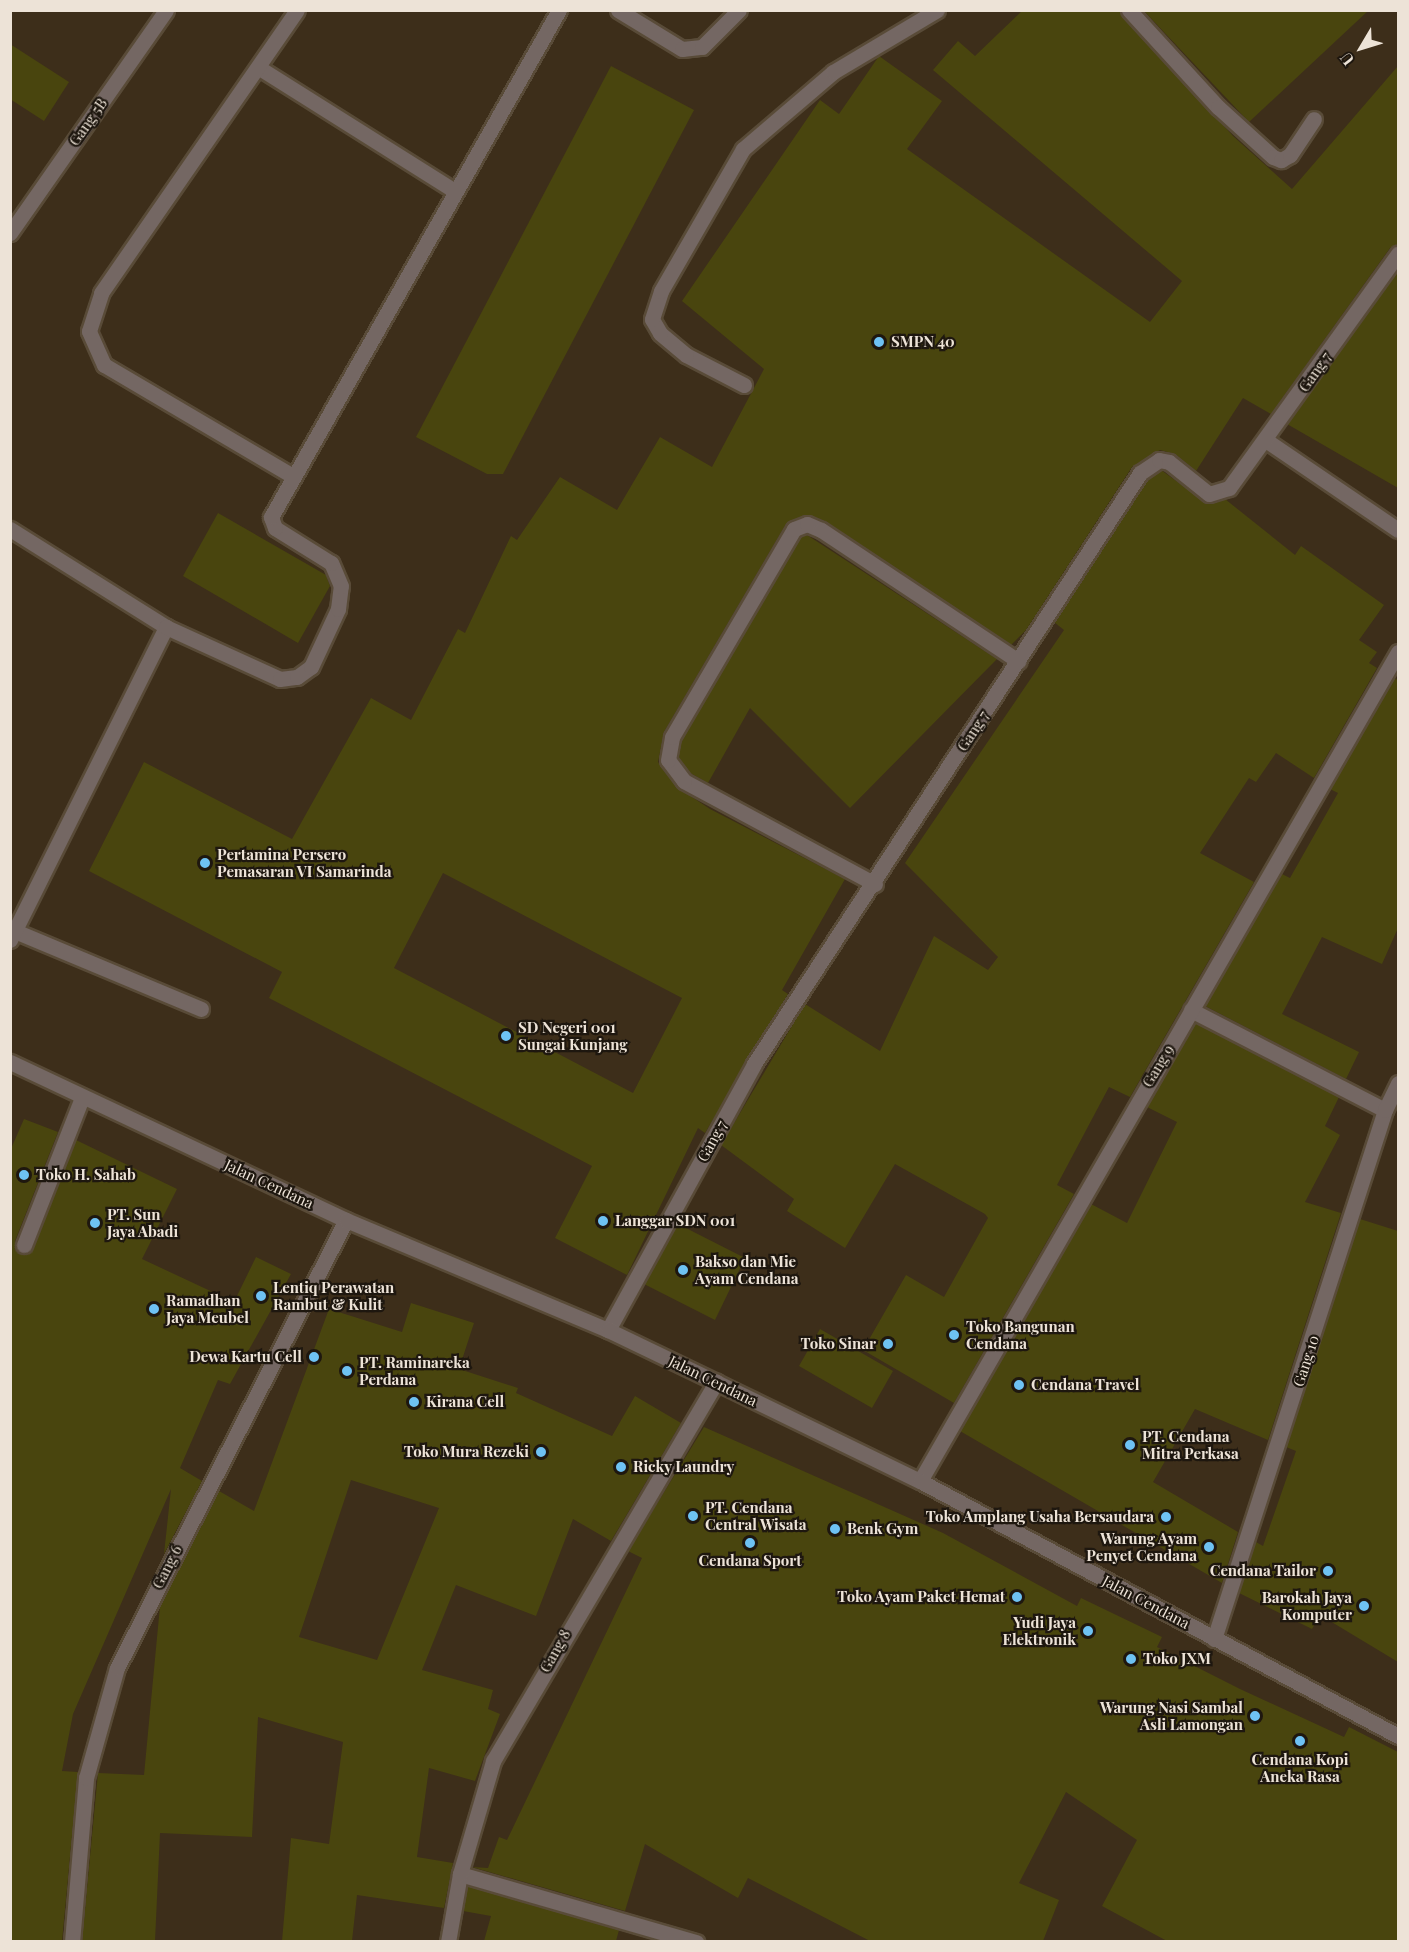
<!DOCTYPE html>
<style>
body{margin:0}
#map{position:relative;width:1409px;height:1952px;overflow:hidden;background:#3d2e1a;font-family:"Playfair Display",serif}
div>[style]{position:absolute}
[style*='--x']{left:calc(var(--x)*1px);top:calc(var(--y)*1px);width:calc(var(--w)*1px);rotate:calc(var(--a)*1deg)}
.building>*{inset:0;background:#49450e}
.roads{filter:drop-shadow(2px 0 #594b38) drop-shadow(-2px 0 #594b38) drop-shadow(0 2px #594b38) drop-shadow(0 -2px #594b38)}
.service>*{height:15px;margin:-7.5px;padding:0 7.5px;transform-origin:7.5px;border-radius:7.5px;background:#746763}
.minor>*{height:15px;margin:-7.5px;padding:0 7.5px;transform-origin:7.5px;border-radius:7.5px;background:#746763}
.tertiary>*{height:15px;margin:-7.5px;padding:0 7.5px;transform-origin:7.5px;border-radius:7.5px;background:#746763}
.dots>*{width:16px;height:16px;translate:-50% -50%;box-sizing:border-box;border:3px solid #1e170f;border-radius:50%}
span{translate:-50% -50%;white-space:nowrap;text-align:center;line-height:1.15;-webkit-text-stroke:4.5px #1e170f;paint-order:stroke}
.street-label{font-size:15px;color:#ede3d7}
.poi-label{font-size:15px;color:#ede3d7;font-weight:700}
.left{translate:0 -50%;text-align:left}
.right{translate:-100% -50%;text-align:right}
.frame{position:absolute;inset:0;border:12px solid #ede3d7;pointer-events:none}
.north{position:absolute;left:1331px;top:18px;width:60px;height:60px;-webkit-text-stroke:4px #1e170f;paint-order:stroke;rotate:232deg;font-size:16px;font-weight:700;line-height:24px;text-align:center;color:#ede3d7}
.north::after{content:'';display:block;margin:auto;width:21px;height:27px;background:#ede3d7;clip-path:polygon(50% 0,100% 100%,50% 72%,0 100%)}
</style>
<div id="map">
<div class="building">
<div style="clip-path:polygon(evenodd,1023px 10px,1119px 10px,1233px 136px,1292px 189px,1398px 66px,1398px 244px,1390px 248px,1271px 414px,1243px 398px,1196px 471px,1175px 454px,1160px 450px,1132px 467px,1026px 630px,1011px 645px,825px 521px,804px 515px,786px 524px,664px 732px,658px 762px,677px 787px,710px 809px,845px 879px,782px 990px,788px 994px,705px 1133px,698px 1128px,627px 1275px,555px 1238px,592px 1166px,269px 998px,282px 972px,89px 871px,144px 762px,292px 839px,371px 698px,411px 720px,458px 629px,465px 633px,511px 536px,517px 540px,560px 477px,617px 510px,660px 437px,712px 467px,764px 369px,682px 301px,820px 100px,839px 114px,879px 56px,942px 101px,907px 149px,1150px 322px,1182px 281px,933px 70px,958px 41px,975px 56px,1023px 10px,443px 873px,682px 998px,633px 1093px,394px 968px,443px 873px)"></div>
<div style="clip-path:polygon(1143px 10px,1369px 10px,1249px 122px)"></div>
<div style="clip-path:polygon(10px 44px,69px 82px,44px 121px,10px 99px)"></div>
<div style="clip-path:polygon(611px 66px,694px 110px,503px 474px,487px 474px,416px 437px)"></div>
<div style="clip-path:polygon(1398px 270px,1398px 488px,1287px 424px)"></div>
<div style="clip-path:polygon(1161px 470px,1207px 503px,1225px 499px,1295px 555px,1301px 546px,1384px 605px,1359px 640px,1377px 652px,1369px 663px,1377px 668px,1314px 778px,1276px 753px,1256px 782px,1249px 778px,1200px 853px,1254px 882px,1130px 1097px,1109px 1087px,1057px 1185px,1074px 1194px,954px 1403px,863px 1350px,906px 1275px,944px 1297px,988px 1218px,985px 1214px,895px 1164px,845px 1248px,787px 1211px,794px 1199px,721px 1145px,805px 1004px,880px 1051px,934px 936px,988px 970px,998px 957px,905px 863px,1064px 630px,1054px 622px,1147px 480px)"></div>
<div style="clip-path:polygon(218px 513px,326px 575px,330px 586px,298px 643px,183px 576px)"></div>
<div style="clip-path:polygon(807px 535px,997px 659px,850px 808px,750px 708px,708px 783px,690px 773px,678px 757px,681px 740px,801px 537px)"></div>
<div style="clip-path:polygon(1394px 678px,1398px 680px,1398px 928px,1382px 964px,1322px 937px,1282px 1014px,1359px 1052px,1346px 1079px,1205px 1006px,1282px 874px,1290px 878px,1338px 793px,1330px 789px)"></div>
<div style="clip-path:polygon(1195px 1023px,1339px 1097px,1325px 1126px,1340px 1135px,1305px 1202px,1341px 1213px,1268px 1440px,1195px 1409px,1153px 1482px,1238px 1532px,1222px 1583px,960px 1431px,1091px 1204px,1127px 1223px,1177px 1122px,1147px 1107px)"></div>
<div style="clip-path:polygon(24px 1119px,58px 1132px,15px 1241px,20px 1254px,33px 1249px,76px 1140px,177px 1189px,142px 1259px,234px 1302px,256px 1257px,291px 1274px,230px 1384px,218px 1380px,180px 1468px,202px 1481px,164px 1554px,171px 1489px,73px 1714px,62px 1771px,78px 1772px,62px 1941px,10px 1941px,10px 1151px)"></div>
<div style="clip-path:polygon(1360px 1219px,1398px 1231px,1398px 1662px,1320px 1615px,1312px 1629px,1239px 1593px,1256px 1542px,1263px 1546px,1296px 1451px,1286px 1447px)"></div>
<div style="clip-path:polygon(678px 1224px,745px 1258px,715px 1320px,644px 1284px)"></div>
<div style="clip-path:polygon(evenodd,411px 1303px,474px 1323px,459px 1369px,518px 1388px,516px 1393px,612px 1436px,635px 1396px,681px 1423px,611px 1541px,573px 1519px,536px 1616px,456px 1585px,422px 1670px,493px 1690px,488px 1709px,500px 1714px,475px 1781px,429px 1768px,417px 1857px,453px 1863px,444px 1908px,357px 1895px,352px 1941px,282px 1941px,291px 1838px,329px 1844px,343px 1742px,258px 1717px,252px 1837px,160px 1833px,155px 1941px,82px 1941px,98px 1773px,144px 1775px,160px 1606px,219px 1491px,254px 1511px,329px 1309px,402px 1332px,411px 1303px,351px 1480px,439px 1508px,377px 1660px,299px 1637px,351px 1480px)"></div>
<div style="clip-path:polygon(820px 1329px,893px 1371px,872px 1408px,799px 1366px)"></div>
<div style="clip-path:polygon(704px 1427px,943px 1533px,1077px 1606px,1081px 1598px,1162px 1637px,1157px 1647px,1240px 1689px,1344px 1737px,1349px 1727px,1398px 1752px,1398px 1941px,1167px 1941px,1102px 1906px,1137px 1840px,1066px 1792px,1019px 1883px,1059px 1900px,1043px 1941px,870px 1941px,748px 1878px,738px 1898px,645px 1844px,625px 1911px,472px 1867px,488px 1868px,499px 1837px,507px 1840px,642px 1558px,628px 1551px)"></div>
<div style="clip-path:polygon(468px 1886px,619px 1930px,616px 1941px,484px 1941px,491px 1916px,463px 1911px)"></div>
</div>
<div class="roads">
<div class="service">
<div style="--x:618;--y:10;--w:75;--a:31.4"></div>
<div style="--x:682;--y:49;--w:20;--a:-6"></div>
<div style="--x:702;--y:47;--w:52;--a:-45"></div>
<div style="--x:261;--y:69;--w:229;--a:32.2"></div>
<div style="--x:291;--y:475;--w:217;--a:-149.5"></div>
<div style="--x:104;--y:365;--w:37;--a:-114"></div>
<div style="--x:89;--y:331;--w:40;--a:-72"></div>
<div style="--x:101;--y:293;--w:344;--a:-55.3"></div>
<div style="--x:10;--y:529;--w:184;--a:32.1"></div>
<div style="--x:10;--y:929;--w:207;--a:22.7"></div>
<div style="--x:10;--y:940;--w:350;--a:-63.5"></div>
<div style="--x:166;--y:627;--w:125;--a:24.5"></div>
<div style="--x:280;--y:679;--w:17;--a:-7"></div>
<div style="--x:297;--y:677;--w:17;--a:-36"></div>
<div style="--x:311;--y:667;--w:64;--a:-65"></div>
<div style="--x:338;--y:609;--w:23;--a:-83"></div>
<div style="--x:341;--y:586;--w:25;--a:-113"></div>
<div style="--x:331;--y:563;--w:66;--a:-148"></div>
<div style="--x:275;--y:528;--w:12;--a:-110"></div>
<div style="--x:271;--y:517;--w:583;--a:-60.4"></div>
<div style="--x:24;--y:1245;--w:158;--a:-68.5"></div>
</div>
<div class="minor">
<div style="--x:1129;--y:10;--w:132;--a:47.5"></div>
<div style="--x:1218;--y:107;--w:74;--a:42.3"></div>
<div style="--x:1273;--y:157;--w:9;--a:21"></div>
<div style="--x:1281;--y:160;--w:10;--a:-29"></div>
<div style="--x:1290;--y:155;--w:43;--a:-56.3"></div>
<div style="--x:10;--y:233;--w:272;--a:-55"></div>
<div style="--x:744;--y:385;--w:65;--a:-152.7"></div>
<div style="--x:686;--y:355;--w:34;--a:-140"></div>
<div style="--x:660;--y:333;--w:16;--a:-120"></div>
<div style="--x:652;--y:319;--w:29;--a:-72"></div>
<div style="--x:661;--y:291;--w:164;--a:-60"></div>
<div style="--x:743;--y:149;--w:118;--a:-40.5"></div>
<div style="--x:833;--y:72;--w:121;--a:-30.8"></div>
<div style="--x:1267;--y:441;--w:158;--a:34.2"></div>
<div style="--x:875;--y:884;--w:217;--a:-151.7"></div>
<div style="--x:684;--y:781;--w:26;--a:-127"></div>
<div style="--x:668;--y:760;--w:23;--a:-80"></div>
<div style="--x:672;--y:737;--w:241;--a:-59.6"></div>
<div style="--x:794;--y:529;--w:14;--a:-21"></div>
<div style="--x:807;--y:524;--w:15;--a:23"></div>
<div style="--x:821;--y:530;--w:237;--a:33.6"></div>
<div style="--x:1191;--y:1010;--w:218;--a:27.3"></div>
<div style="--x:608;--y:1330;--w:303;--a:-61.2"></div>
<div style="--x:754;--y:1064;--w:706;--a:-56.85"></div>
<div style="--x:1140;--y:473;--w:23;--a:-34"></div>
<div style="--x:1159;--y:460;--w:10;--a:11"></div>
<div style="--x:1169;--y:462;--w:51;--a:38.7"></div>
<div style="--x:1209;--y:494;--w:21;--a:-17"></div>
<div style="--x:1229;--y:488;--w:289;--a:-54.2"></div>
<div style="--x:920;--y:1481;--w:957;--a:-60.03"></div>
<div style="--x:1214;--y:1639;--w:556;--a:-72.09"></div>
<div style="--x:1385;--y:1110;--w:30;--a:-64"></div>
<div style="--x:460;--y:1874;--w:246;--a:16.1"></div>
<div style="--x:72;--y:1942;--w:165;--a:-85.1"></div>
<div style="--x:86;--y:1778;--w:114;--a:-74.3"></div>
<div style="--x:117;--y:1668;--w:503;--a:-62.93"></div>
<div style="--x:448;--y:1942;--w:69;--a:-80"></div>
<div style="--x:460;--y:1874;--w:118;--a:-73.7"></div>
<div style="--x:493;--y:1761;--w:440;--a:-59.5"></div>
</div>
<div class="tertiary">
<div style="--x:10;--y:1062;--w:371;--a:25.2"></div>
<div style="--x:346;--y:1220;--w:284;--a:22.8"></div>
<div style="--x:608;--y:1330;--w:120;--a:25.7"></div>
<div style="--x:716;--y:1382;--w:227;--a:25.9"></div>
<div style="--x:920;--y:1481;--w:542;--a:28.08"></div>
</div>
</div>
<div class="dots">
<div style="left:879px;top:342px;background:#6ec2f3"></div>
<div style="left:205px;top:863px;background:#6ec2f3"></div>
<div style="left:506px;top:1036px;background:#6ec2f3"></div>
<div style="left:24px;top:1175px;background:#6ec2f3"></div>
<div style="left:603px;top:1221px;background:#6ec2f3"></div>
<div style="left:95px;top:1223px;background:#6ec2f3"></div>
<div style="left:683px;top:1270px;background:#6ec2f3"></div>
<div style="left:261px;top:1296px;background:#6ec2f3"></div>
<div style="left:154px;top:1309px;background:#6ec2f3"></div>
<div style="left:954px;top:1335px;background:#6ec2f3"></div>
<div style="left:888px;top:1344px;background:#6ec2f3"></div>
<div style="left:314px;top:1357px;background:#6ec2f3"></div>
<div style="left:347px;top:1371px;background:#6ec2f3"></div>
<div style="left:1019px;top:1385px;background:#6ec2f3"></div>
<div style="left:414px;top:1402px;background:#6ec2f3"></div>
<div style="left:1130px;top:1445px;background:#6ec2f3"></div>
<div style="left:541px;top:1452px;background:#6ec2f3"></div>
<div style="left:621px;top:1467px;background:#6ec2f3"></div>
<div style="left:693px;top:1516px;background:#6ec2f3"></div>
<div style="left:1166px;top:1517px;background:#6ec2f3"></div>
<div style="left:835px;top:1529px;background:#6ec2f3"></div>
<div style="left:750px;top:1543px;background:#6ec2f3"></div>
<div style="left:1209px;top:1547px;background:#6ec2f3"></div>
<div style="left:1328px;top:1571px;background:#6ec2f3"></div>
<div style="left:1017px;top:1597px;background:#6ec2f3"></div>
<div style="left:1364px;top:1606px;background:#6ec2f3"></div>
<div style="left:1088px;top:1631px;background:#6ec2f3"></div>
<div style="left:1131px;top:1659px;background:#6ec2f3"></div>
<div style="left:1255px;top:1716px;background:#6ec2f3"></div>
<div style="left:1300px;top:1741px;background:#6ec2f3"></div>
</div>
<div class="street-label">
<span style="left:88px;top:122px;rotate:-55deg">Gang 5B</span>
<span style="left:1315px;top:372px;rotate:-55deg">Gang 7</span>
<span style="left:973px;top:731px;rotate:-57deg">Gang 7</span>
<span style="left:1158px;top:1066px;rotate:-59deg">Gang 9</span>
<span style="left:712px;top:1141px;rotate:-61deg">Gang 7</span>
<span style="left:269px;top:1184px;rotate:25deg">Jalan Cendana</span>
<span style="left:1306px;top:1361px;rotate:-72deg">Gang 10</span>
<span style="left:713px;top:1381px;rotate:26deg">Jalan Cendana</span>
<span style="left:167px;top:1567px;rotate:-63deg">Gang 6</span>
<span style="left:1146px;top:1602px;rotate:28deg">Jalan Cendana</span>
<span style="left:555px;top:1651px;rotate:-61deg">Gang 8</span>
</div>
<div class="poi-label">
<span class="left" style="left:891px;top:342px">SMPN 40</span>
<span class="left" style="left:217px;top:863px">Pertamina Persero<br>Pemasaran VI Samarinda</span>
<span class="left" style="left:518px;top:1036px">SD Negeri 001<br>Sungai Kunjang</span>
<span class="left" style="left:36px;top:1175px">Toko H. Sahab</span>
<span class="left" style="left:107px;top:1223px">PT. Sun<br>Jaya Abadi</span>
<span class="left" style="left:615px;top:1221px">Langgar SDN 001</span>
<span class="left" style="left:695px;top:1270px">Bakso dan Mie<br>Ayam Cendana</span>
<span class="left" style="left:273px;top:1296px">Lentiq Perawatan<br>Rambut &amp; Kulit</span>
<span class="left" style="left:166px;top:1309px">Ramadhan<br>Jaya Meubel</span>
<span class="left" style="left:966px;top:1335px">Toko Bangunan<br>Cendana</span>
<span class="right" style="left:876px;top:1344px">Toko Sinar</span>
<span class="right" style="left:302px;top:1357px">Dewa Kartu Cell</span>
<span class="left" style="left:359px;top:1371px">PT. Raminareka<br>Perdana</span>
<span class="left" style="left:1031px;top:1385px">Cendana Travel</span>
<span class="left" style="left:426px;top:1402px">Kirana Cell</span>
<span class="left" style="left:1142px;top:1445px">PT. Cendana<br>Mitra Perkasa</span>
<span class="right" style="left:529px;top:1452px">Toko Mura Rezeki</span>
<span class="left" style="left:633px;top:1467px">Ricky Laundry</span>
<span class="left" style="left:705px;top:1516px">PT. Cendana<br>Central Wisata</span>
<span class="right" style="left:1154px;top:1517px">Toko Amplang Usaha Bersaudara</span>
<span class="left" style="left:847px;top:1529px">Benk Gym</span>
<span class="right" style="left:1197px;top:1547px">Warung Ayam<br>Penyet Cendana</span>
<span style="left:750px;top:1561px">Cendana Sport</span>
<span class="right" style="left:1316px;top:1571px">Cendana Tailor</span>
<span class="right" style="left:1005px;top:1597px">Toko Ayam Paket Hemat</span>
<span class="right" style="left:1352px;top:1606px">Barokah Jaya<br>Komputer</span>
<span class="right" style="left:1076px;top:1631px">Yudi Jaya<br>Elektronik</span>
<span class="left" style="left:1143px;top:1659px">Toko JXM</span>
<span class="right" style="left:1243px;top:1716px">Warung Nasi Sambal<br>Asli Lamongan</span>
<span style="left:1300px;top:1768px">Cendana Kopi<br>Aneka Rasa</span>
</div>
<div class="frame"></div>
<div class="north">U</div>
</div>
